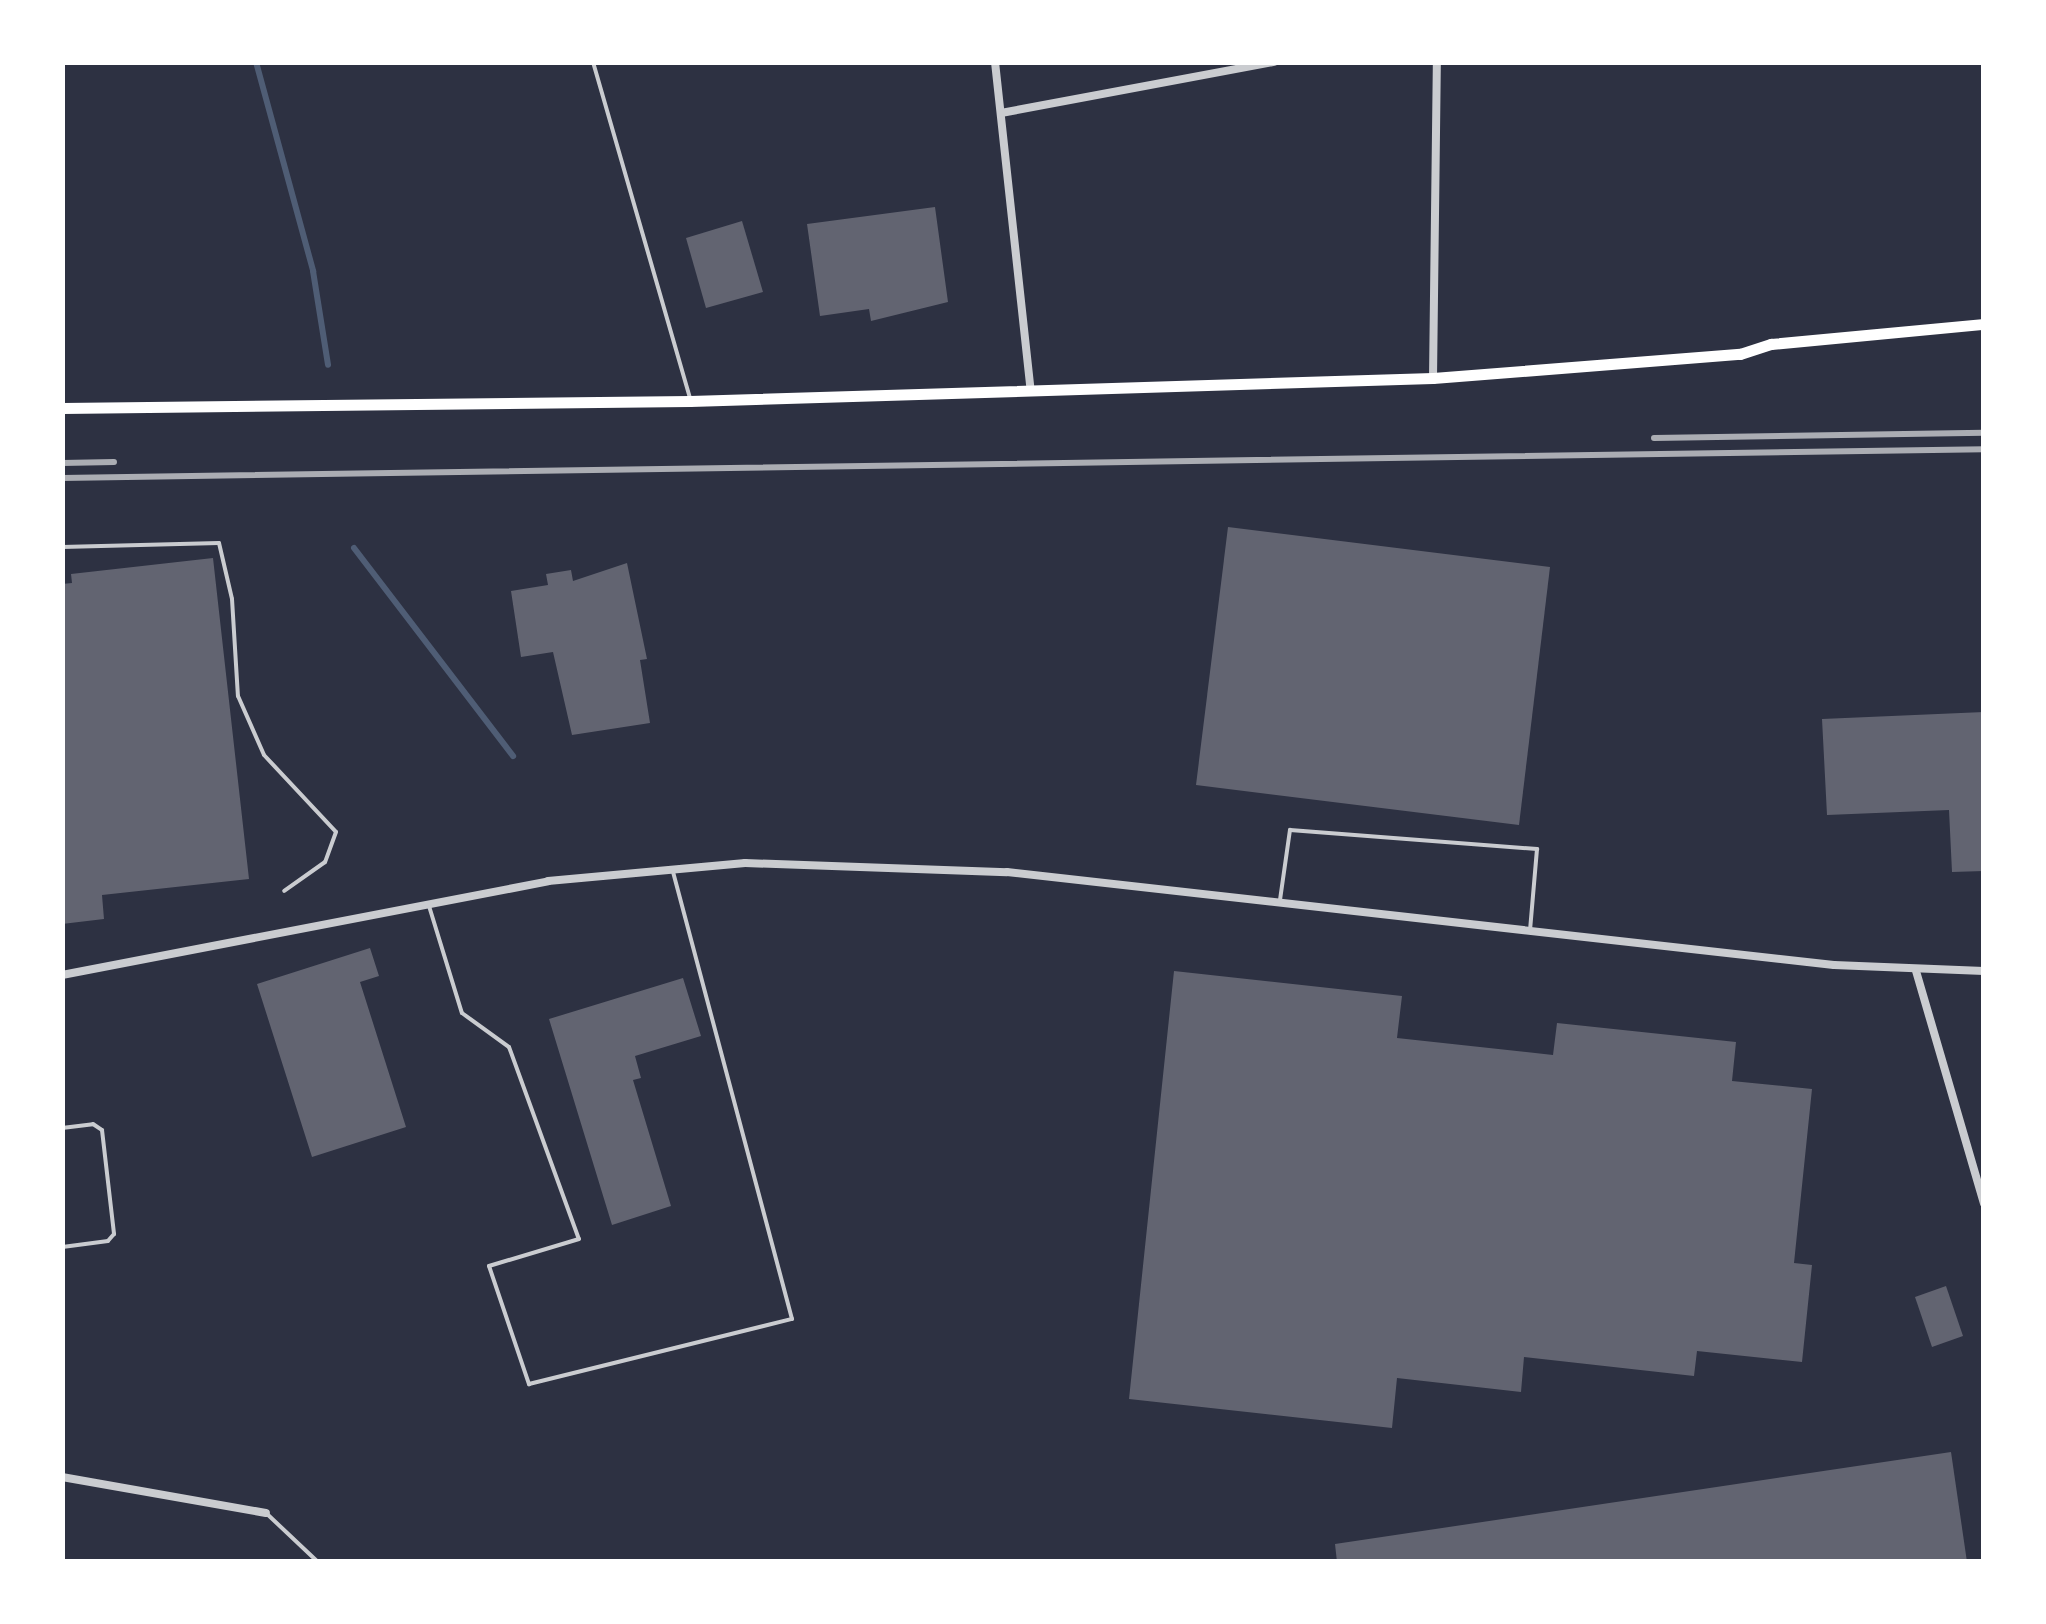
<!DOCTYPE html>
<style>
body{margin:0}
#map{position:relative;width:2046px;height:1624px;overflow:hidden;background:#2d3142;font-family:"Asap Condensed",sans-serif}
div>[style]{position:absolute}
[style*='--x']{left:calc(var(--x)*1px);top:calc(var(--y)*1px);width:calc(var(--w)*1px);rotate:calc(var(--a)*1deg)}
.stream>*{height:6px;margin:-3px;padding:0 3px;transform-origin:3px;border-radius:3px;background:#4f5d75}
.building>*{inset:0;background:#626471}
.service>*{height:4px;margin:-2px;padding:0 2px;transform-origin:2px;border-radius:2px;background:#caccd0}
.minor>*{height:8px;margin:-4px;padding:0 4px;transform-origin:4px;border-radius:4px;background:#caccd0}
.secondary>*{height:11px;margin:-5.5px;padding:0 5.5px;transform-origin:5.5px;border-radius:5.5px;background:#fff}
.rail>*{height:6px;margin:-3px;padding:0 3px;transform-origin:3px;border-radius:3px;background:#abadb3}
span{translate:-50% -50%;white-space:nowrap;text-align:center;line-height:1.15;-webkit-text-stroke:9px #fff;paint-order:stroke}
.frame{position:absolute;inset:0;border:65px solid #fff;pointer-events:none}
</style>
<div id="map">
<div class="stream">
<div style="--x:256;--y:62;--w:217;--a:74.7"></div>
<div style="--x:313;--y:271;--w:95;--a:80.9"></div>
<div style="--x:354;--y:548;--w:262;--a:52.6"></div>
</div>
<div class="building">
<div style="clip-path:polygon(935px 207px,948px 302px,871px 321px,869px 309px,820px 316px,807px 224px)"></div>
<div style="clip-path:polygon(742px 221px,763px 292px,706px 308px,686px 238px)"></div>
<div style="clip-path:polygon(1228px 527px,1550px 567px,1519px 825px,1196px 785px)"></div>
<div style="clip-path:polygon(213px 558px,249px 879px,102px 895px,104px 919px,62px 924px,62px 584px,72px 583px,71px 574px)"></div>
<div style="clip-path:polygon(627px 563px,647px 659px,640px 660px,650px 723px,572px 735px,553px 652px,521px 657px,511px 591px,548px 585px,546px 574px,571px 570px,573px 581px)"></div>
<div style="clip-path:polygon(1984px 712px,1984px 871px,1952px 872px,1949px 810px,1827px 815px,1822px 719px)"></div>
<div style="clip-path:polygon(370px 948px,379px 976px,360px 982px,406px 1127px,312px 1157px,257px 984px)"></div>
<div style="clip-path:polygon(1174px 971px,1402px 996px,1397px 1038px,1553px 1055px,1557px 1023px,1736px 1042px,1732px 1081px,1812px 1089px,1794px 1263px,1812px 1265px,1802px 1362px,1697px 1351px,1694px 1376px,1524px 1357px,1521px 1392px,1397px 1378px,1392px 1428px,1129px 1399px)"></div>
<div style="clip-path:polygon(683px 978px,701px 1036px,635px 1056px,641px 1078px,633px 1080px,671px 1206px,612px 1225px,549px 1019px)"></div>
<div style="clip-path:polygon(1946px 1286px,1963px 1336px,1932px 1347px,1915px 1297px)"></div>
<div style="clip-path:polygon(1951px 1452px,1967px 1562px,1337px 1562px,1335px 1544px)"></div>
</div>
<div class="service">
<div style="--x:593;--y:62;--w:351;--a:73.9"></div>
<div style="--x:62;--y:547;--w:157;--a:-1.5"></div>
<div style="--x:219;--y:543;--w:57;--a:76.9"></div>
<div style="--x:232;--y:599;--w:97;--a:86.5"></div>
<div style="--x:238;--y:696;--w:64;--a:66.2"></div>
<div style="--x:264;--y:755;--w:105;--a:46.9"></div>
<div style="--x:336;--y:832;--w:32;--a:110"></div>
<div style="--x:325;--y:862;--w:50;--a:144.7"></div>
<div style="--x:1280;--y:900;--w:71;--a:-81.9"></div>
<div style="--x:1290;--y:830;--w:248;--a:4.4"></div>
<div style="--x:1537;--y:849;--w:82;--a:94.9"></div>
<div style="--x:429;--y:906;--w:112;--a:72.9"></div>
<div style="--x:462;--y:1013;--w:58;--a:35.9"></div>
<div style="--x:509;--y:1047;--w:204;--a:70"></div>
<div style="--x:579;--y:1239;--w:94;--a:163.3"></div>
<div style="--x:489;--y:1266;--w:125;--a:71.3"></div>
<div style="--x:529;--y:1384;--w:271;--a:-13.9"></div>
<div style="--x:792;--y:1319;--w:466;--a:-104.9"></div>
<div style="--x:62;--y:1128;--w:31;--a:-7"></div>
<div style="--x:93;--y:1124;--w:11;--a:34"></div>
<div style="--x:102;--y:1130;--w:105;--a:83.4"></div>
<div style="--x:114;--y:1234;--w:9;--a:131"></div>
<div style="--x:108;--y:1241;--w:46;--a:172.6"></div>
<div style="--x:266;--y:1513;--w:71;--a:43.3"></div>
</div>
<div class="minor">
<div style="--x:995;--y:62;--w:331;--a:83.8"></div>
<div style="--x:1001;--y:113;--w:278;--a:-10.6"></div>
<div style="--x:1433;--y:378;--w:316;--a:-89.3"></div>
<div style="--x:1916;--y:971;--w:242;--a:73.7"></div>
<div style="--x:62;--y:975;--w:495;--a:-10.9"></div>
<div style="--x:548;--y:881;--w:198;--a:-5.2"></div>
<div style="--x:745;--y:863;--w:262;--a:2"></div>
<div style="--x:1007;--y:872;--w:832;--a:6.42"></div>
<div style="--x:1834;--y:965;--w:150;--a:2.3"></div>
<div style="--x:62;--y:1477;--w:207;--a:10"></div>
</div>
<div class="secondary">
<div style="--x:62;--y:408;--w:628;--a:-0.64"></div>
<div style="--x:690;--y:401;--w:743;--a:-1.77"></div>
<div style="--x:1433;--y:378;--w:308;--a:-4.5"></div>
<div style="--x:1740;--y:354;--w:33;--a:-18"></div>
<div style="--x:1771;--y:344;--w:214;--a:-5.4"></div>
</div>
<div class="rail">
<div style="--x:1654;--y:438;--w:330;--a:-0.9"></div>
<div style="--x:62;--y:463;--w:52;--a:-1.1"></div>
<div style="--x:62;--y:478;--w:1922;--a:-0.86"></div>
</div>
<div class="frame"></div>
</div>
